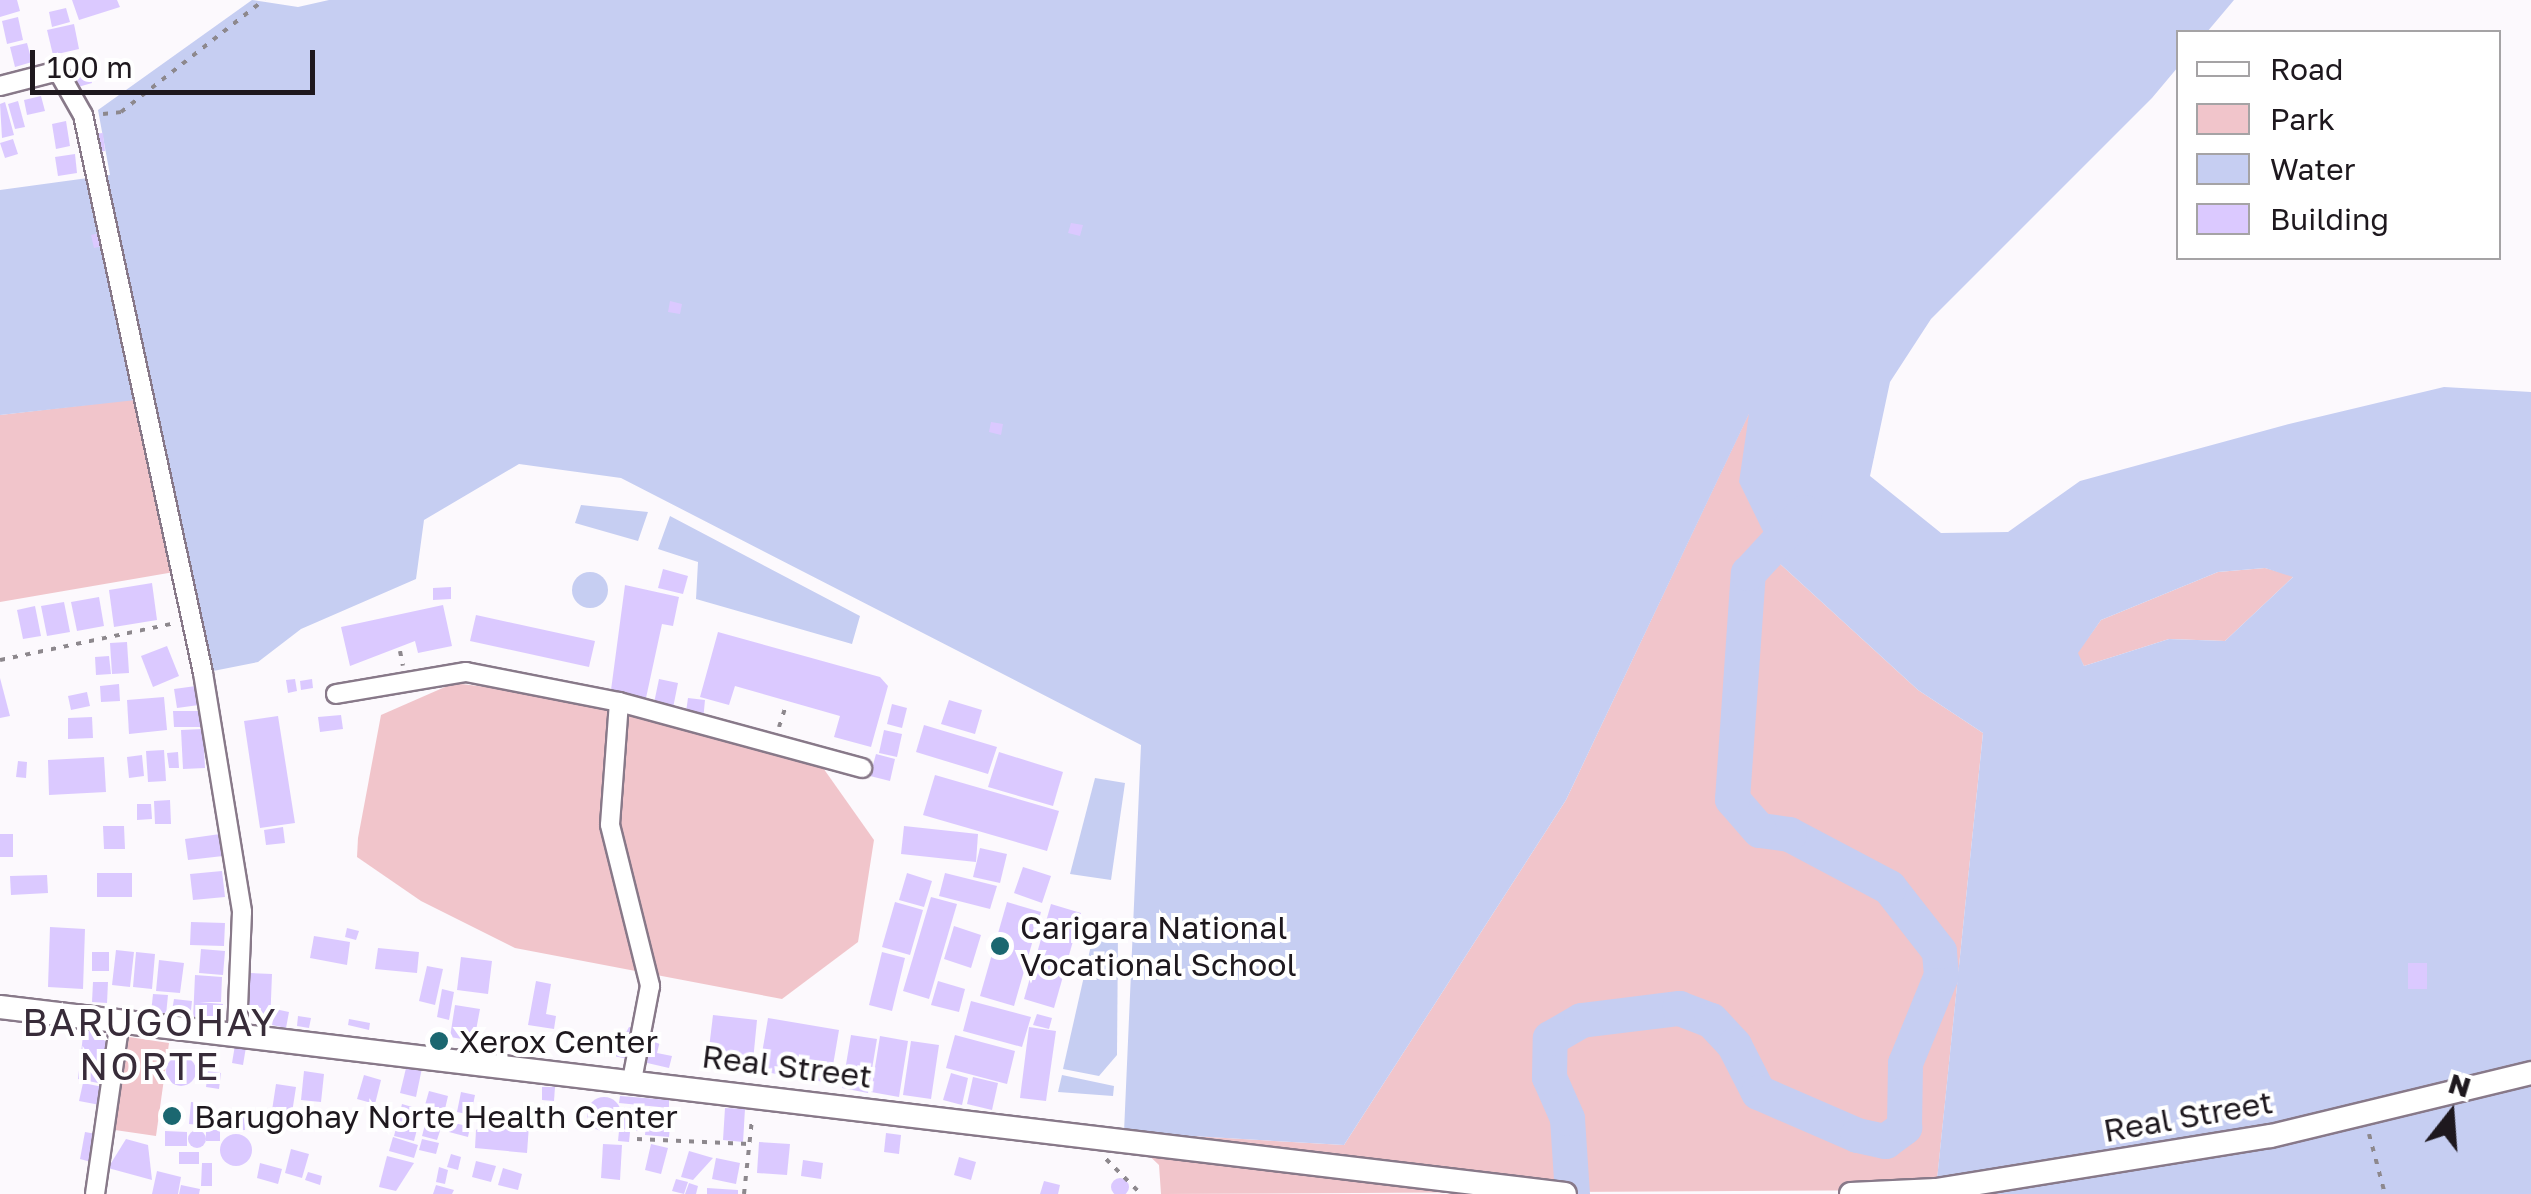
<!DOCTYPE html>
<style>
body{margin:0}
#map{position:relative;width:2531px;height:1194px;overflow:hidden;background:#fcf9fd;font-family:"Golos Text",sans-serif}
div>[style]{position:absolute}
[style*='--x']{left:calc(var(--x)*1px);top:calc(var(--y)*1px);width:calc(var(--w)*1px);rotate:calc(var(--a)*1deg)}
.green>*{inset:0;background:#f1c5cb}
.water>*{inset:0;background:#c6cef2}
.round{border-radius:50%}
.river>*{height:35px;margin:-17.5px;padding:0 17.5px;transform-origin:17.5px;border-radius:17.5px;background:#c6cef2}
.building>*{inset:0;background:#dbc9ff}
.path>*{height:4px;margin-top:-2px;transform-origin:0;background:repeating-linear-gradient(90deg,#8d888d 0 5px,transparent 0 13px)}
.roads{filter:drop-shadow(2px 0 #887989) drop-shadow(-2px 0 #887989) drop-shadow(0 2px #887989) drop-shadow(0 -2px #887989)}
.minor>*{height:18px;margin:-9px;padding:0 9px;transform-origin:9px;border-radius:9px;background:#fff}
.major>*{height:22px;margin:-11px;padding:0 11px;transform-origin:11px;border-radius:11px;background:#fff}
.dots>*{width:28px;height:28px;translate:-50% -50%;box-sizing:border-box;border:5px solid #fff;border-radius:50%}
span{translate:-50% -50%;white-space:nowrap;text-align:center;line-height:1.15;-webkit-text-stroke:8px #fff;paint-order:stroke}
.poi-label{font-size:32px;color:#1e181e}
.left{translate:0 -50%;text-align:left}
.street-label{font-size:32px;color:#1e181e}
.quarter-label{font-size:38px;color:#382c39;letter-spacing:2.5px}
.legend{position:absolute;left:2176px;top:30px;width:325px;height:230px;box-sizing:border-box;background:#fff;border:2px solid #a5a3a5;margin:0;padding:12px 18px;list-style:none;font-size:30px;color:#1e181e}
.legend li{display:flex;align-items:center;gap:20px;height:50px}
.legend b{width:50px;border:2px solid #a5a3a5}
.north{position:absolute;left:2401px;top:1064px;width:100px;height:100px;-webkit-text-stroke:8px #fff;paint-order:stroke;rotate:17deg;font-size:28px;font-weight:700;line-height:40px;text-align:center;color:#1e181e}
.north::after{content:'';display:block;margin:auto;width:35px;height:45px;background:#1e181e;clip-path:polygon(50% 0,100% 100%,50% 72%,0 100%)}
.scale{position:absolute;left:30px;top:50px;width:285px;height:45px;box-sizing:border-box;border:5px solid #1e181e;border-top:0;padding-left:12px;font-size:30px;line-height:35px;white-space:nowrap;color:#1e181e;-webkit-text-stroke:8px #fff;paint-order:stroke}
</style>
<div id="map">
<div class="green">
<div style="clip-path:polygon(145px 398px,180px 571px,0 602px,0 415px)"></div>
<div style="clip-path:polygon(1751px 409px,1778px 562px,1918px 690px,1983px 733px,1936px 1190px,1161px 1194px,1159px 1165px,1124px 1132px,1344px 1145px,1566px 800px)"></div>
<div style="clip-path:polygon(2265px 568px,2294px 576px,2225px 641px,2169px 639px,2084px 666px,2077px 653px,2101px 620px,2218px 572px)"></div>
<div style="clip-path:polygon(454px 683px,583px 699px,821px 765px,874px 840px,858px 942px,782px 999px,515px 948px,421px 901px,357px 857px,358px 838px,381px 715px)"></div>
<div style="clip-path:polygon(129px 1037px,169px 1043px,156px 1136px,115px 1130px)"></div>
</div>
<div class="water">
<div style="clip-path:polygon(evenodd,252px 0,298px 7px,329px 0,2234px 0,2207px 32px,2178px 32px,2178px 67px,2152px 98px,1931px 319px,1890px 382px,1870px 476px,1941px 533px,2008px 532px,2080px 481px,2289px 424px,2444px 387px,2531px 392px,2531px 1194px,1851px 1194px,1936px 1189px,1983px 733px,1918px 690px,1778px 562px,1739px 482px,1749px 414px,1566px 800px,1344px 1145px,1124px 1132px,1141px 745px,621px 478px,519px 464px,424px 520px,416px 579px,301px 629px,258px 662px,203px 673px,145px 399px,0 415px,0 190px,110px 175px,98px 110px,252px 0,2265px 568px,2293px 577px,2225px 641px,2169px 639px,2084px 666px,2078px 653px,2101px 620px,2218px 572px,2265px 568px)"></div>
<div style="clip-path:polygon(581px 505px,648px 512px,638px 541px,575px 523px)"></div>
<div style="clip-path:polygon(670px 516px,860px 616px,852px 644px,696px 599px,698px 562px,658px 549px)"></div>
<div class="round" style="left:572px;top:572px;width:36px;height:36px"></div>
<div style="clip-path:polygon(1095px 778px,1125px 783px,1111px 880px,1070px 874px)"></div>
<div style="clip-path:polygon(1094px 932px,1118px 932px,1117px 1055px,1099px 1076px,1063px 1069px)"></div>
<div style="clip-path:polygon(1062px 1075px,1114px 1086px,1113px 1096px,1058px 1092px)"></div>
</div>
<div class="river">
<div style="--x:1572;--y:1194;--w:76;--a:-93.8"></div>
<div style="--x:1567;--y:1118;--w:45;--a:-113.7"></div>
<div style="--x:1549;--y:1077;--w:39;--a:-89"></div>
<div style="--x:1550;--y:1038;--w:36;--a:-30"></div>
<div style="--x:1581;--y:1020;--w:99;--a:-7"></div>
<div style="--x:1679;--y:1008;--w:34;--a:21"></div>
<div style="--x:1711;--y:1020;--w:34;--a:47"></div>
<div style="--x:1734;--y:1045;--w:53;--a:62.9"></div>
<div style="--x:1758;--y:1092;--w:108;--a:23.5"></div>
<div style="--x:1857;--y:1135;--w:29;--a:12"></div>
<div style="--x:1885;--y:1141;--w:24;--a:-36"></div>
<div style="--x:1904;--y:1127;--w:64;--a:-89.1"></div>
<div style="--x:1905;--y:1063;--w:95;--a:-67.8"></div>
<div style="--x:1941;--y:975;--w:24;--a:-95"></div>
<div style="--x:1939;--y:951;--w:81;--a:-128"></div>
<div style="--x:1889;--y:887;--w:113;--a:-152.1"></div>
<div style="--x:1789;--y:834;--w:30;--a:-172"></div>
<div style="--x:1759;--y:830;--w:41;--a:-131.1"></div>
<div style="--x:1732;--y:799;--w:227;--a:-86"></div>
<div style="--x:1748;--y:573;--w:83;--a:-47.4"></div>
</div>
<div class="building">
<div style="clip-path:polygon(0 0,17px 0,20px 11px,0 17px)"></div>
<div style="clip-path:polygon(72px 0,117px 0,120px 7px,79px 20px)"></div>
<div style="clip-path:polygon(66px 8px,70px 22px,52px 27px,49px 12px)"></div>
<div style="clip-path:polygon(18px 17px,23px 40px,7px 44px,2px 21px)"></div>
<div style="clip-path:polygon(74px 24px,79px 49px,53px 55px,47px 30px)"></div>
<div style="clip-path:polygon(27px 43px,32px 62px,15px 67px,10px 47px)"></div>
<div style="clip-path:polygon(87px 63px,92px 83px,78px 87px,73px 67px)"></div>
<div style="clip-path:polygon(41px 96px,45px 111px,27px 115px,24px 100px)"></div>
<div style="clip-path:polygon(18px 101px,25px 127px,15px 129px,8px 104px)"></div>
<div style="clip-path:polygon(5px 102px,14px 135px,2px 138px,0 104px)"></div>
<div style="clip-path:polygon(66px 121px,70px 146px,56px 149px,52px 124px)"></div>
<div style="clip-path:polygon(103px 133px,105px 151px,94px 152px,92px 134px)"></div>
<div style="clip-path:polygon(13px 139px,18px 154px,5px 158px,0 143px)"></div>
<div style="clip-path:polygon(75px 154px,77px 173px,58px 176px,55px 157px)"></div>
<div style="clip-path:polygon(1071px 223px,1083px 225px,1080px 236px,1068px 233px)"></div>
<div style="clip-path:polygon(100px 233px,103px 246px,94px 248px,91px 235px)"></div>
<div style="clip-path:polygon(670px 301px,682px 304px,680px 314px,668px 312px)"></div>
<div style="clip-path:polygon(991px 422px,1003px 424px,1001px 435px,989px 432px)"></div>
<div style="clip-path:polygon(663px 569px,688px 576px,683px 594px,658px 588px)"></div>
<div style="clip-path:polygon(152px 583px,157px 620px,114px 627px,109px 590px)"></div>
<div style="clip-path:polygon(625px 585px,679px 597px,673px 626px,662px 624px,646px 698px,611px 690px)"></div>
<div style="clip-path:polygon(451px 587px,451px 599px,433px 600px,433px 588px)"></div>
<div style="clip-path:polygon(99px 597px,104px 626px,77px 631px,71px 602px)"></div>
<div style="clip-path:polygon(64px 602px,70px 632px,47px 636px,41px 606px)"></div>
<div style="clip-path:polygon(443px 605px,452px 646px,418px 653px,415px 641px,350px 666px,341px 627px)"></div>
<div style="clip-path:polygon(35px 606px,41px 636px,23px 639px,17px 610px)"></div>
<div style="clip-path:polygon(476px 615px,595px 641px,589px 667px,470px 641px)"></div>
<div style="clip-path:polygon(718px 632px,880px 677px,888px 686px,871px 747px,834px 737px,840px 716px,735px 686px,729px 705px,700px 697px)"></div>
<div style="clip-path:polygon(127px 642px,129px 673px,112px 674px,110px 643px)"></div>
<div style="clip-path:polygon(167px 646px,179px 676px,153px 687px,141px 656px)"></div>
<div style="clip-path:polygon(109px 656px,111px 674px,96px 675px,95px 657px)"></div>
<div style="clip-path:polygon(0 678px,10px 716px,0 718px)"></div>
<div style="clip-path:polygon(295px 679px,297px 691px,288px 693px,286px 680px)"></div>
<div style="clip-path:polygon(312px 679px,313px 688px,301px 690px,300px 681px)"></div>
<div style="clip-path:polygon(659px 679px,678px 683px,673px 708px,654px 703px)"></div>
<div style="clip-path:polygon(119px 684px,120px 701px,101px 702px,100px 686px)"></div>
<div style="clip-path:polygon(196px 686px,199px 705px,177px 708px,174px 689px)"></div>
<div style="clip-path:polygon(87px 692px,90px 706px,71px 710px,68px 696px)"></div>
<div style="clip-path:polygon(164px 697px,167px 730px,129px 734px,127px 700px)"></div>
<div style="clip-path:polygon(688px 698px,705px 700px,703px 721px,685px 719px)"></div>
<div style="clip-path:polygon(949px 700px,982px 710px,975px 734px,941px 724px)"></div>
<div style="clip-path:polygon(892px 704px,907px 708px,902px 728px,887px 724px)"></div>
<div style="clip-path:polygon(173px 711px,200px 711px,200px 727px,174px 727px)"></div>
<div style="clip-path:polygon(341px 715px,343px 729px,320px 732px,318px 717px)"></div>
<div style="clip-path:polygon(278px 716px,295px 823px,260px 828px,244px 721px)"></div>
<div style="clip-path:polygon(92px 717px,93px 738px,68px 739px,68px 718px)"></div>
<div style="clip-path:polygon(924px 725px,997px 747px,988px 774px,916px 752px)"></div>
<div style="clip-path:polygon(203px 729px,205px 768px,183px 769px,181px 730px)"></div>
<div style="clip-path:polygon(884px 730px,902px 734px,897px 757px,879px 753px)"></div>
<div style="clip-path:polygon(164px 750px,166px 781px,148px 782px,146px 751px)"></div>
<div style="clip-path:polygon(178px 752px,179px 768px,169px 768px,167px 753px)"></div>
<div style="clip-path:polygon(999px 752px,1063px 772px,1053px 806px,988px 787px)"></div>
<div style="clip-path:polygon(876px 754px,895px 759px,890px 781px,870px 776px)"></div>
<div style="clip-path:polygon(142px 755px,144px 776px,129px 778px,127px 757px)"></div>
<div style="clip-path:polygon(104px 757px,106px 792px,49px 795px,48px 760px)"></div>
<div style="clip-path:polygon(18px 761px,27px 762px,26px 778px,16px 777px)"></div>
<div style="clip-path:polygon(935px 775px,1059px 811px,1047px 851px,923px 815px)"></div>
<div style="clip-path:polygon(170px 800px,171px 824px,155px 824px,154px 801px)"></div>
<div style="clip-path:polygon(137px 804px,151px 804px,152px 819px,137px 820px)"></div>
<div style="clip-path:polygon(103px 826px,124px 826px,125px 849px,104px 849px)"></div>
<div style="clip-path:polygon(904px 826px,978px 834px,976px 862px,901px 854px)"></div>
<div style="clip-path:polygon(283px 827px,285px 843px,266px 845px,264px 830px)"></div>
<div style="clip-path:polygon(0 834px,13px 834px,13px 857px,0 857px)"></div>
<div style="clip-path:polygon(220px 834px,223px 856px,188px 860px,185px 839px)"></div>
<div style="clip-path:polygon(980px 848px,1007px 854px,1000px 883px,973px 877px)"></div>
<div style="clip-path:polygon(1023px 867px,1051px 876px,1042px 903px,1014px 893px)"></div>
<div style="clip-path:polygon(222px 871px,225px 897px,193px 900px,190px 874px)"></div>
<div style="clip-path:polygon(97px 873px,132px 873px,132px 897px,97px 897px)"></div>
<div style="clip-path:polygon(907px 873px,932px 881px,924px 907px,899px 900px)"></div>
<div style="clip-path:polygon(945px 873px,997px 886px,990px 909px,939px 896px)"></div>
<div style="clip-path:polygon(47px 875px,48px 893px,11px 895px,10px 876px)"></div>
<div style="clip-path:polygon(931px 897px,957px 904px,929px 999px,903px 991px)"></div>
<div style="clip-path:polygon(895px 902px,923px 910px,910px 955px,882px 947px)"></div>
<div style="clip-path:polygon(1007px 902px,1041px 912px,1014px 1006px,980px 996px)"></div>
<div style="clip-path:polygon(1051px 904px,1081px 913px,1054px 1008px,1024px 999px)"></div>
<div style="clip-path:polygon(191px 922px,225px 923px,224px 946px,190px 945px)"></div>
<div style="clip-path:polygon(954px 926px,981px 935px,971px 968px,944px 959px)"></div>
<div style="clip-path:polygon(50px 927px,85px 929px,83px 989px,48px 987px)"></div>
<div style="clip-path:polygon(347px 928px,359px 931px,356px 940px,345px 937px)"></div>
<div style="clip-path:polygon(314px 936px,350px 942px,347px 965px,310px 958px)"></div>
<div style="clip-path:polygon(378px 948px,419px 952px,417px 973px,375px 969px)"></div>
<div style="clip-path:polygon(201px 949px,225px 951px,223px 975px,199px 973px)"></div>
<div style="clip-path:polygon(116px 950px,134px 952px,130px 987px,112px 985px)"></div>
<div style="clip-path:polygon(92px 952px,109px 952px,109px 971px,92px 971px)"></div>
<div style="clip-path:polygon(136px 952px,155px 954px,152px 989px,133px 987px)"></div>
<div style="clip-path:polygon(882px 952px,905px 958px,892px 1011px,869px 1005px)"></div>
<div style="clip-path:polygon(461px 957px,492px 961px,488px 994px,457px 990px)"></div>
<div style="clip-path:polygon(159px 960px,184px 963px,180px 993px,156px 991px)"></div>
<div style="clip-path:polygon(2408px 963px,2427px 963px,2427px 989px,2408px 989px)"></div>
<div style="clip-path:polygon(427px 966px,443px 969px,435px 1005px,419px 1001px)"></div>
<div style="clip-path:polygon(250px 973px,272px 974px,270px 1025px,260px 1025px,261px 1008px,248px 1007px)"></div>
<div style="clip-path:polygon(195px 975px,222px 977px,221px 1002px,199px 1002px,223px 1004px,222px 1023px,193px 1020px)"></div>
<div style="clip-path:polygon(536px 981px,551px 984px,546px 1014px,556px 1016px,554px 1029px,528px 1025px)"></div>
<div style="clip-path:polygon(938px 981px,965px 989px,959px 1012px,931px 1005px)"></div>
<div style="clip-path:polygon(93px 982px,108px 982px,107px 1003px,92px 1002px)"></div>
<div style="clip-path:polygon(442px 989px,454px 992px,449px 1020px,437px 1017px)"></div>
<div style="clip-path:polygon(153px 994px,168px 995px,166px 1015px,151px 1013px)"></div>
<div style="clip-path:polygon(174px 999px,192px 1001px,190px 1019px,171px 1017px)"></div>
<div style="clip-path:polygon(971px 1001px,1031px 1017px,1022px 1047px,963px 1031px)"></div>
<div style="clip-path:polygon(455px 1005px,480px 1009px,474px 1041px,450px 1037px)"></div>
<div style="clip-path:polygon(275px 1009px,289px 1012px,286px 1028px,272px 1025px)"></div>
<div style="clip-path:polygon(1037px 1014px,1052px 1018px,1049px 1029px,1033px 1025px)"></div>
<div style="clip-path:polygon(713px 1015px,757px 1020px,753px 1061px,708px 1057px)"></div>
<div style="clip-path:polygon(298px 1016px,311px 1018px,309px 1028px,297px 1026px)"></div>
<div style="clip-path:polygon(768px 1018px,839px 1030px,830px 1083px,759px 1071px)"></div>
<div style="clip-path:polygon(349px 1019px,370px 1023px,369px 1030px,348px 1025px)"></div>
<div style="clip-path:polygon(84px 1027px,110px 1044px,103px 1084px,78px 1079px)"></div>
<div style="clip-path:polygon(629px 1027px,639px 1029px,633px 1060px,613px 1056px)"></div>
<div style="clip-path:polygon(1029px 1027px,1056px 1031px,1046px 1101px,1020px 1098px)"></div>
<div style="clip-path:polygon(435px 1033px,446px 1035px,444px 1048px,433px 1047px)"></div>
<div style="clip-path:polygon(650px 1034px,661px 1037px,657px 1053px,672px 1056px,669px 1068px,643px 1062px)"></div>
<div style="clip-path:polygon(851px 1035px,877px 1039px,868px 1093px,842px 1088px)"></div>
<div style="clip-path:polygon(955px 1035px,1015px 1051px,1007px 1084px,946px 1068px)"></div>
<div style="clip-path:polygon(880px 1036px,908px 1041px,899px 1097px,871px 1092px)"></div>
<div style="clip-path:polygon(911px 1041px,939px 1045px,931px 1099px,903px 1095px)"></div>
<div style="clip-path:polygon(235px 1045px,246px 1047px,243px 1065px,232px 1063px)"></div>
<div style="clip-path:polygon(199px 1055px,219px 1058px,217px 1070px,197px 1067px)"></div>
<div class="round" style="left:166px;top:1056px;width:30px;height:30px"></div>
<div style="clip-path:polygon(407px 1064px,422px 1068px,416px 1097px,400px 1093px)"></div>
<div style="clip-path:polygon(208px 1071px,221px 1073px,219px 1089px,206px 1087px)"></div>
<div style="clip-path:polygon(304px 1071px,324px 1074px,321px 1102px,301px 1100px)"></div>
<div style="clip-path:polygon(951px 1073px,968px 1078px,962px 1105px,943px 1100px)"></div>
<div style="clip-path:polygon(364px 1075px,381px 1080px,375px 1104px,357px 1099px)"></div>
<div style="clip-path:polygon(973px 1077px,998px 1083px,992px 1110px,967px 1104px)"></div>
<div style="clip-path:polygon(83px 1083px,103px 1087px,100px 1105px,79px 1101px)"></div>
<div style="clip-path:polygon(276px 1084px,296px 1087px,291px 1119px,271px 1117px)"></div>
<div style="clip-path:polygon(542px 1087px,555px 1087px,554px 1101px,542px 1100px)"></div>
<div style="clip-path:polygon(429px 1091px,448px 1096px,445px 1109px,425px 1105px)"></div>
<div style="clip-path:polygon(461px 1092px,475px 1095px,471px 1115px,457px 1112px)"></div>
<div style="clip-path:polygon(620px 1096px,669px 1100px,669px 1108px,619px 1103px)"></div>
<div class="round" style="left:587px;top:1097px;width:34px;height:34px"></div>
<div style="clip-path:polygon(191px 1102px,203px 1103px,200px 1125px,189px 1124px)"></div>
<div style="clip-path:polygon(402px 1104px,422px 1110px,414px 1141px,394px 1136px)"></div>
<div style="clip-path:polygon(163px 1106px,183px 1109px,180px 1126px,160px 1124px)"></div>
<div style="clip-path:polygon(620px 1107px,644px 1109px,643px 1131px,618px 1129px)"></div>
<div style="clip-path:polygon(427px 1108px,446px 1113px,444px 1123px,425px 1119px)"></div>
<div style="clip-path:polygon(725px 1108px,745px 1109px,743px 1142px,723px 1140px)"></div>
<div class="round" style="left:200px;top:1109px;width:16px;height:16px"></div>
<div style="clip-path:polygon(647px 1112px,671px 1114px,669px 1137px,645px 1135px)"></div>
<div style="clip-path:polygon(221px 1113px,244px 1113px,245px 1130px,222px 1131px)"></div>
<div style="clip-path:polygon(501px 1114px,529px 1125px,527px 1153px,475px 1148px,476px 1130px)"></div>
<div style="clip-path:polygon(426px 1121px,442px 1125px,437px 1140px,422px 1136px)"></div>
<div style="clip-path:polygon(451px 1122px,470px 1127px,468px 1137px,449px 1132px)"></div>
<div class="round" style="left:188px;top:1130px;width:18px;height:18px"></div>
<div style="clip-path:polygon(206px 1130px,220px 1130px,220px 1141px,206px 1141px)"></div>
<div style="clip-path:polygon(165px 1131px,187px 1132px,187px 1146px,165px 1146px)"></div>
<div style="clip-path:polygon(619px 1131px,630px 1132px,629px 1142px,618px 1141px)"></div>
<div style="clip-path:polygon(85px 1132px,96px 1134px,91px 1162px,80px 1159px)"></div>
<div style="clip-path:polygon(886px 1133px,901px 1135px,899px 1154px,884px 1152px)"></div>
<div class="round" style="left:220px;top:1134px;width:32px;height:32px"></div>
<div style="clip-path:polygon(393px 1137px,418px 1145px,414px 1158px,389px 1151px)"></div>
<div style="clip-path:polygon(126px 1139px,148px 1145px,152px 1180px,108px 1168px)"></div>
<div style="clip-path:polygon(422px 1139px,439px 1143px,436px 1154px,419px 1150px)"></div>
<div style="clip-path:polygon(759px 1142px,790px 1144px,787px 1175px,757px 1173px)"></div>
<div style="clip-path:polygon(603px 1144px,622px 1145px,620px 1180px,601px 1178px)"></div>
<div style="clip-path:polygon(651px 1144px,668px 1148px,661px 1174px,645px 1170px)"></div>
<div style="clip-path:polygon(291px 1149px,309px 1154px,302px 1178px,285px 1173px)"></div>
<div style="clip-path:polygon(689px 1151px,713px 1158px,693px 1180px,681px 1177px)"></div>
<div style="clip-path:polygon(179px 1152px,199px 1152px,199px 1164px,179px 1164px)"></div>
<div style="clip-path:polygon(451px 1154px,461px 1157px,458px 1170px,447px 1167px)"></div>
<div style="clip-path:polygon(387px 1156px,414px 1163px,396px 1191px,379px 1187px)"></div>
<div style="clip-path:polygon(959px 1157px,976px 1162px,971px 1180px,954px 1175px)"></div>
<div style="clip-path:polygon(716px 1158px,740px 1163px,736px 1184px,712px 1179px)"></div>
<div style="clip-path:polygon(803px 1160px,823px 1163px,821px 1179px,801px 1176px)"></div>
<div style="clip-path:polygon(476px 1161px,496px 1166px,491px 1182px,472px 1177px)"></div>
<div style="clip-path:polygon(202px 1163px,212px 1163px,212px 1186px,201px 1186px)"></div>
<div style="clip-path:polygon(260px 1163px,282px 1169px,278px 1184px,257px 1178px)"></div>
<div style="clip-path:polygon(439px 1167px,448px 1170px,445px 1184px,436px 1182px)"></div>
<div style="clip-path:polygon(503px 1168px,522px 1174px,518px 1190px,498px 1185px)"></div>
<div style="clip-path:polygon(157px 1171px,181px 1177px,178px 1194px,152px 1194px)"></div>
<div style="clip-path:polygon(308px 1172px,322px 1176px,320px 1185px,305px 1180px)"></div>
<div class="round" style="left:1111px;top:1178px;width:18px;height:18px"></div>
<div style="clip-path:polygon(676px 1179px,688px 1182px,684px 1194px,672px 1191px)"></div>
<div style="clip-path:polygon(1044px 1181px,1060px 1185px,1058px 1194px,1040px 1194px)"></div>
<div style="clip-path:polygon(689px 1183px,698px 1186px,696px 1194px,685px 1194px)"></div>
<div style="clip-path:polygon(181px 1185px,200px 1189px,199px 1194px,179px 1194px)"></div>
<div style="clip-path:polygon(436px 1185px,454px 1190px,452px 1194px,433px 1194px)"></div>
<div style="clip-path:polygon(707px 1188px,738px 1190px,738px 1194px,707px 1194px)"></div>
</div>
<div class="path">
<div style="--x:103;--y:114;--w:18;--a:-6"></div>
<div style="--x:121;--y:112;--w:182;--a:-38.1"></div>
<div style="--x:400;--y:651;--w:15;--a:79"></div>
<div style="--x:0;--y:660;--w:180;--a:-11.9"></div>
<div style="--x:779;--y:727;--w:23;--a:-72"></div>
<div style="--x:2369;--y:1134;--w:62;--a:75.1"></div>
<div style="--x:637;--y:1139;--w:112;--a:2.6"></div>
<div style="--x:1106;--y:1159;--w:49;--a:45"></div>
<div style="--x:744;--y:1194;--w:75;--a:-83.9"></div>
</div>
<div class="roads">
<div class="minor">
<div style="--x:0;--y:86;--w:60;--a:-14.5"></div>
<div style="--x:58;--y:71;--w:51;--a:60.4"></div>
<div style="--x:83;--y:115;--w:571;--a:77.86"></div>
<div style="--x:203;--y:673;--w:242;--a:80.7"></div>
<div style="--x:242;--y:912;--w:120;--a:92.4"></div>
<div style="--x:336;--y:694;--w:132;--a:-9.6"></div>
<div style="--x:466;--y:672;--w:156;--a:11.1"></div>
<div style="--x:619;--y:702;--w:123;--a:94.2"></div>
<div style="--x:610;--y:825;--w:166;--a:76"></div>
<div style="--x:650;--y:986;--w:96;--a:100.8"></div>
<div style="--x:619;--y:702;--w:252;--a:15.2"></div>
<div style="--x:95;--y:1194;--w:175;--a:-81.8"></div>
</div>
<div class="major">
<div style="--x:0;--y:1007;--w:1576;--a:6.81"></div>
<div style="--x:1851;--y:1194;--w:85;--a:-2.7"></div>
<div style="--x:1936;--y:1190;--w:339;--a:-9.2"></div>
<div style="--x:2271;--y:1136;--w:268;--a:-13.6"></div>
</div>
</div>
<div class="dots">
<div style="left:1000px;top:946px;background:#1b6770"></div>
<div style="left:439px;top:1041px;background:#1b6770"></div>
<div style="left:172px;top:1116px;background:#1b6770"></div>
</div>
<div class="poi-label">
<span class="left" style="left:1020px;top:946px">Carigara National<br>Vocational School</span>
<span class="left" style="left:459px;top:1041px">Xerox Center</span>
<span class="left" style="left:194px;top:1116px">Barugohay Norte Health Center</span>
</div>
<div class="street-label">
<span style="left:787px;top:1066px;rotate:7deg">Real Street</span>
<span style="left:2188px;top:1116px;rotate:-10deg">Real Street</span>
</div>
<div class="quarter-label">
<span style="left:150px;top:1044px">BARUGOHAY<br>NORTE</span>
</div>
<ul class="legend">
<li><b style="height:12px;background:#fff"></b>Road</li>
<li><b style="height:28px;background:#f1c5cb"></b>Park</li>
<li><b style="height:28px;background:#c6cef2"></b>Water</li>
<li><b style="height:28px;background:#dbc9ff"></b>Building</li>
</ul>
<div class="north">N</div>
<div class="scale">100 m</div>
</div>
